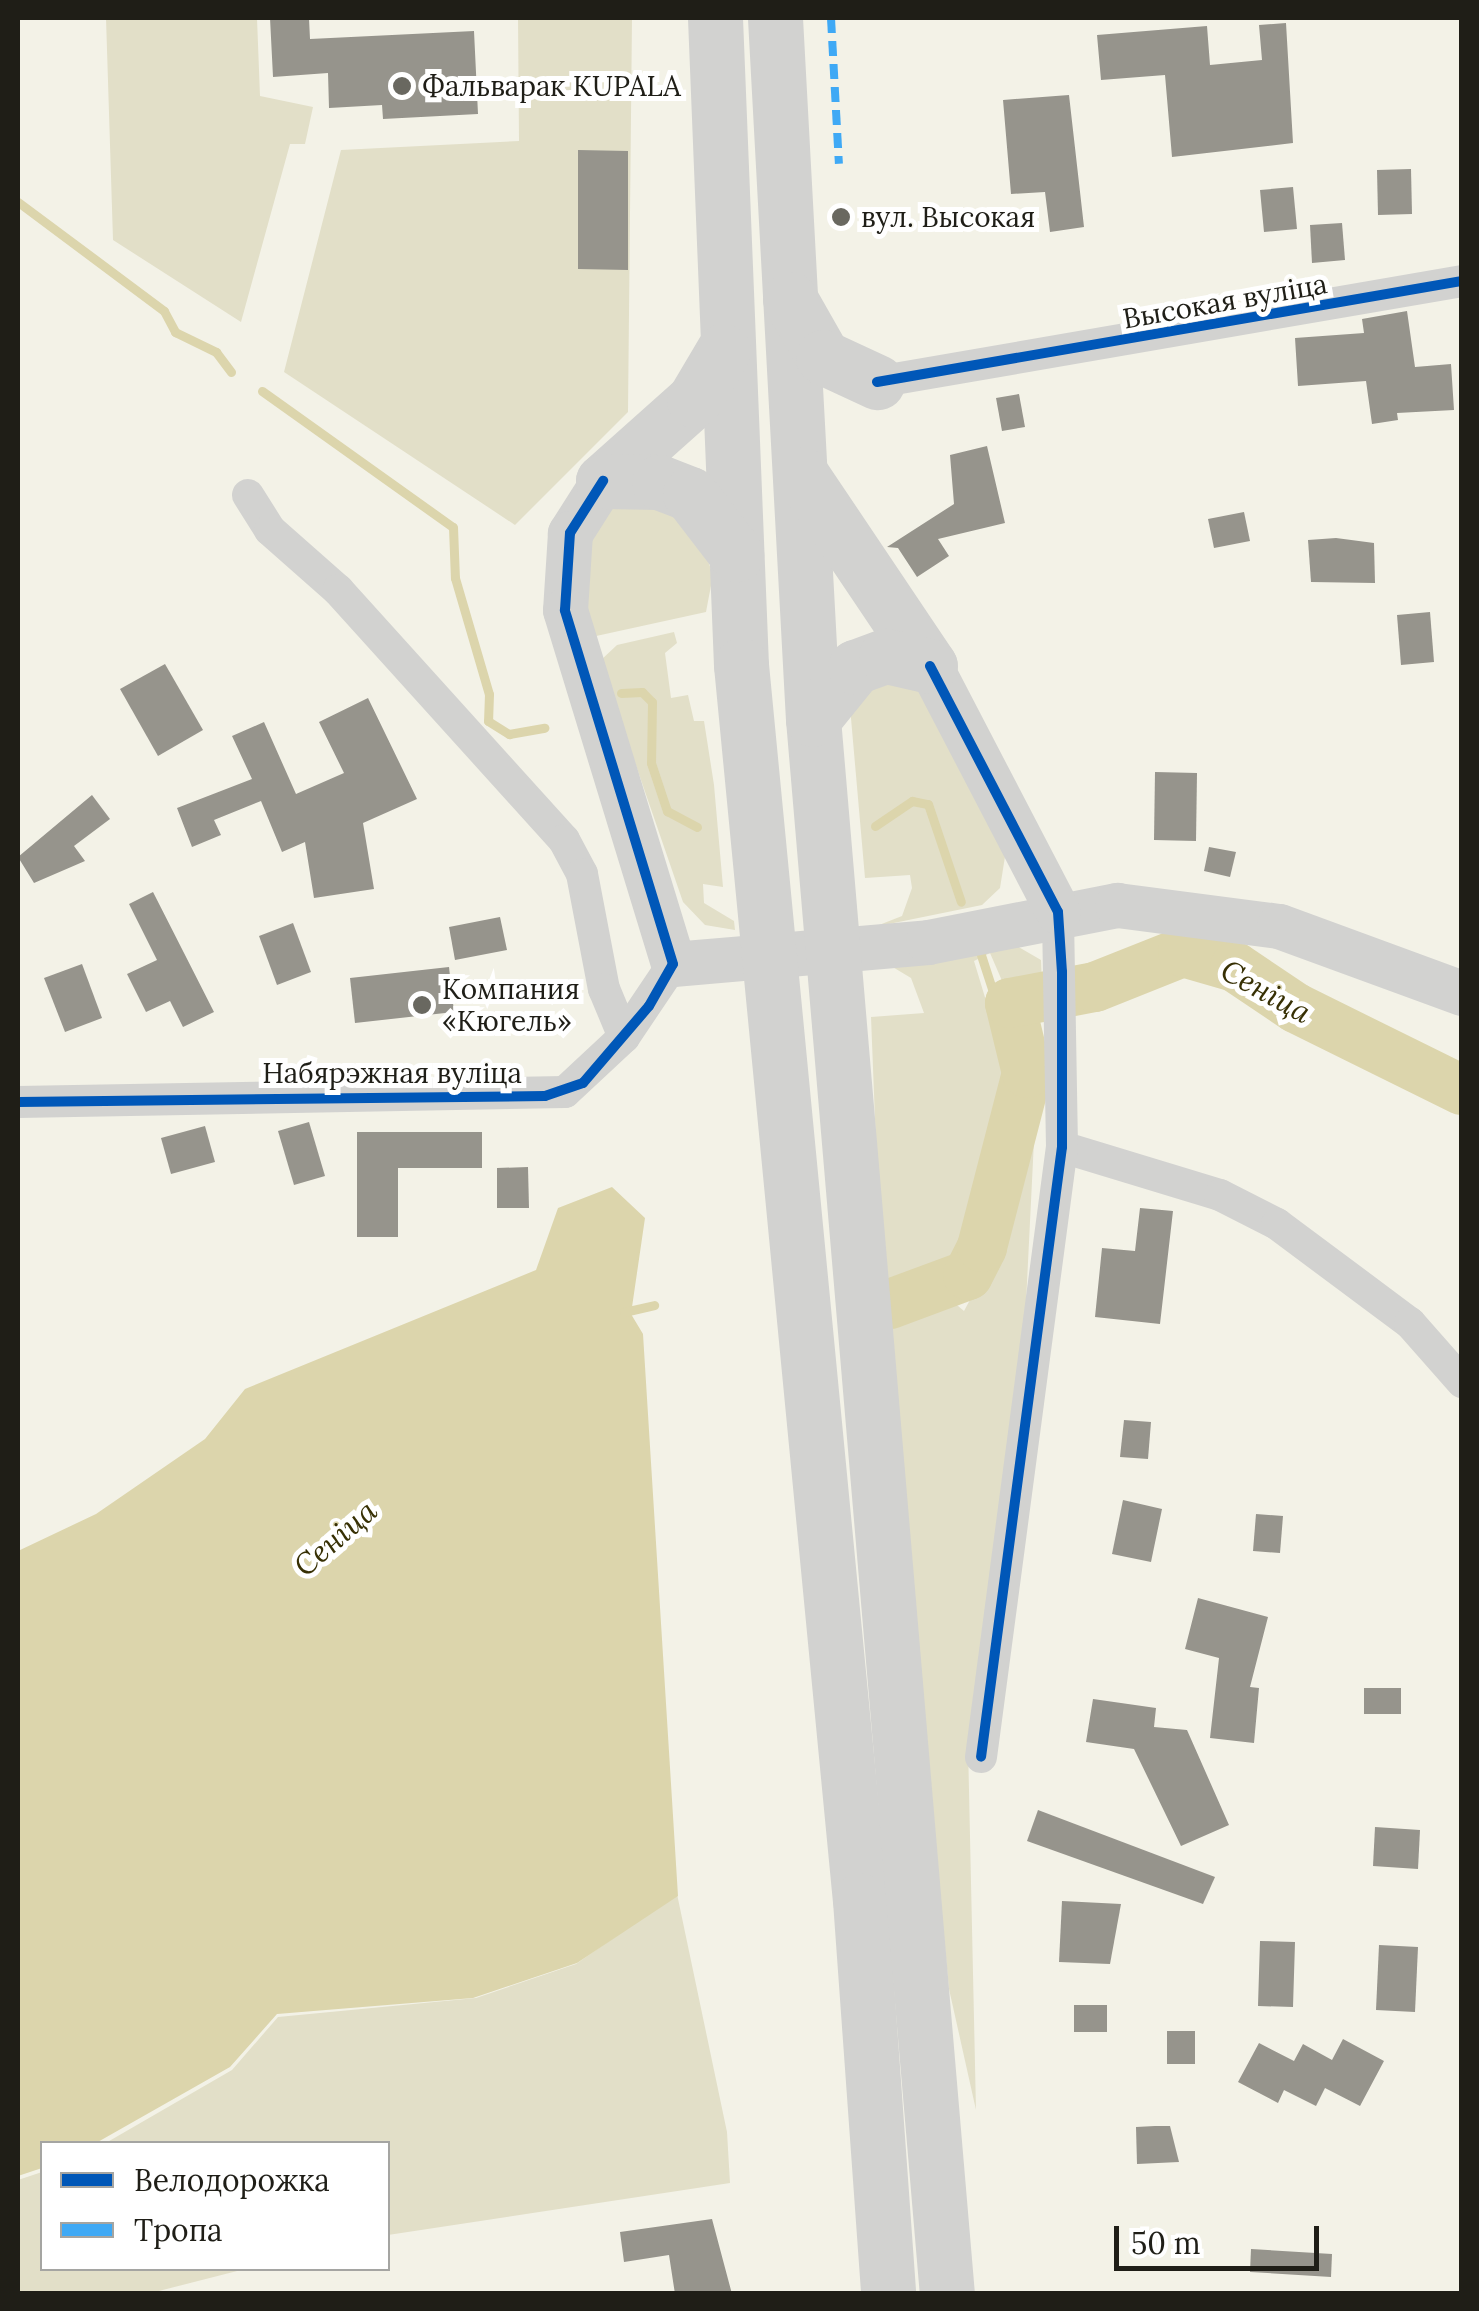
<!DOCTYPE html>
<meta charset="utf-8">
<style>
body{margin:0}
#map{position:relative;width:1479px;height:2311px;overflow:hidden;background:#f3f2e7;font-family:Lora,serif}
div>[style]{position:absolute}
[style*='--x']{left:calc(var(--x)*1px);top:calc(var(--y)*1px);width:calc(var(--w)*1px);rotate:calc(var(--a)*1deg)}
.green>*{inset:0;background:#e2dfc8}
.water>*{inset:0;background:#dcd5ac}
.stream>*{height:9px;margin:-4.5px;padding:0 4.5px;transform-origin:4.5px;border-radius:4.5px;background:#dcd5ac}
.river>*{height:50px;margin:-25px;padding:0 25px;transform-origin:25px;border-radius:25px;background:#dcd5ac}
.building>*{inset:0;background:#96948c}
.street>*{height:32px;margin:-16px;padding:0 16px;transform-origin:16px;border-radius:16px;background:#d2d2d0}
.secondary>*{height:45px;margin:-22.5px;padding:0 22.5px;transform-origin:22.5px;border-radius:22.5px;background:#d2d2d0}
.highway>*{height:55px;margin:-27.5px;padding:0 27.5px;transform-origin:27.5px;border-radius:27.5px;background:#d2d2d0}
.quiet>*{height:8px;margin-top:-4px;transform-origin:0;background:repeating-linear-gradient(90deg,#3fa9f5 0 15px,transparent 0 23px)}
.cycleway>*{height:10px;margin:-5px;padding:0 5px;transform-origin:5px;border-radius:5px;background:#0057b8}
.dots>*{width:28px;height:28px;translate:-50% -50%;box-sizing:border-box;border:5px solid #fff;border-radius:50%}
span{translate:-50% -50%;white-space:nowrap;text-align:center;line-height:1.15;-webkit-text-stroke:10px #fff;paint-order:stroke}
.poi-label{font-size:28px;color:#1f1e17}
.left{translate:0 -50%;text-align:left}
.street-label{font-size:28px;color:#1f1e17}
.water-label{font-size:30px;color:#373004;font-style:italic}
.frame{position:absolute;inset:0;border:20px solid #1f1e17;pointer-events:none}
.legend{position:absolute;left:40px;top:2141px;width:350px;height:130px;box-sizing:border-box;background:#fff;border:2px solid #a5a5a2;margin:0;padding:12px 18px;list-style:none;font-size:30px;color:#1f1e17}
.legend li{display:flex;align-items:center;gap:20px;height:50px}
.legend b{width:50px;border:2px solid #a5a5a2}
.scale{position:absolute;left:1114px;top:2226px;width:205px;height:45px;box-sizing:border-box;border:5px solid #1f1e17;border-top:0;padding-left:12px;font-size:30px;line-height:35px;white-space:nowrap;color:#1f1e17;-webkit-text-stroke:8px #fff;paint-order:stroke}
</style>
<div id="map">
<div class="green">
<div style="clip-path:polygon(106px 18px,257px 18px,260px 96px,313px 107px,305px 144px,290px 144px,241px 322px,113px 240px)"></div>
<div style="clip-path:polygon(518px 18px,632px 18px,628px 412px,515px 525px,284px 372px,341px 150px,519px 141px)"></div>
<div style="clip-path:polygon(687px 501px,713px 575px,706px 612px,587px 638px,577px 588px,599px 507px)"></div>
<div style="clip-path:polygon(674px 632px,677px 643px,665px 653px,671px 698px,688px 695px,694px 721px,704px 721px,714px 785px,723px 887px,703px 884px,704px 903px,734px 921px,735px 930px,705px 925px,683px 902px,600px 661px,617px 645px)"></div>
<div style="clip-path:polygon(866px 681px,916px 681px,1007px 844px,1000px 888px,982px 905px,874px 927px,902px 916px,912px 888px,910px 875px,865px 878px,850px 707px)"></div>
<div style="clip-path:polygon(998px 935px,1041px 960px,1042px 985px,1006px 990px,990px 953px,974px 961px,997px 1037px,1017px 1068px,994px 1151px,950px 1274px,882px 1298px,871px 1017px,924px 1013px,911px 978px,886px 963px)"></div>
<div style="clip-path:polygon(1040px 1019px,1025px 1323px,968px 1745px,976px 2110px,949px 1989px,884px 1317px,945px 1295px,964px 1311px,991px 1261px,1035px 1073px,1028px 1025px)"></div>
<div style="clip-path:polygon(677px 1894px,727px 2132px,730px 2183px,388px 2235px,388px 2144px,104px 2144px,232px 2070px,278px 2017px,476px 1998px,576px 1964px)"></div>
<div style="clip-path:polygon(42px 2172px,42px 2268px,245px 2269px,151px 2293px,18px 2293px,18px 2180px)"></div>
</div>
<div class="water">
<div style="clip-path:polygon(612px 1187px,645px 1218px,631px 1314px,643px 1334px,678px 1896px,577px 1963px,473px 1998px,277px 2014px,230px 2067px,96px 2143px,42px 2144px,42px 2168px,18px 2176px,18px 1551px,96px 1514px,205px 1439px,245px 1389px,536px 1270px,558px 1208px)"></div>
</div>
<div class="stream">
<div style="--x:18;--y:202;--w:182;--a:36.7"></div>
<div style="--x:164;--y:311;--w:24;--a:62"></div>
<div style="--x:175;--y:332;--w:46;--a:26"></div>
<div style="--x:216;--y:352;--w:25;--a:53"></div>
<div style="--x:262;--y:391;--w:234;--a:35.5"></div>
<div style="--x:453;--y:527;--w:51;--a:87.8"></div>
<div style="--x:455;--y:578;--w:121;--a:73.7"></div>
<div style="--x:489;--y:694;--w:27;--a:92"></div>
<div style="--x:488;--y:721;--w:25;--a:32"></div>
<div style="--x:509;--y:734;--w:36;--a:-10"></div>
<div style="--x:621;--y:693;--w:21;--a:-3"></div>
<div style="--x:642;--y:692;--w:14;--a:45"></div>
<div style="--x:652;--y:702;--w:61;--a:90.9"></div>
<div style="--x:651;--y:763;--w:51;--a:71.6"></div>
<div style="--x:667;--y:811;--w:34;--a:28"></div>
<div style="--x:875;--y:826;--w:45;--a:-34"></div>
<div style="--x:912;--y:801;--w:16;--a:11"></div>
<div style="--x:928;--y:804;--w:103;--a:71.4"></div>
<div style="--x:981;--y:955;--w:42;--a:72"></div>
<div style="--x:994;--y:995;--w:18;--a:27"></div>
<div style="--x:624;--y:1312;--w:31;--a:-13"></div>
</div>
<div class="river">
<div style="--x:890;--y:1304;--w:83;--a:-20.4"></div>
<div style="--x:968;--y:1275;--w:31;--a:-63"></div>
<div style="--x:982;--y:1247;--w:180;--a:-75.5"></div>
<div style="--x:1027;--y:1073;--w:72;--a:-103.7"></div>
<div style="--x:1010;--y:1003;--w:86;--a:-10.7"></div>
<div style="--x:1095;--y:987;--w:95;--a:-21.7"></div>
<div style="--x:1183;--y:952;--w:54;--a:16.1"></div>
<div style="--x:1235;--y:967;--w:73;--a:33.9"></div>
<div style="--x:1296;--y:1008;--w:185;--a:26.3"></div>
</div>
<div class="building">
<div style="clip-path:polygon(270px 18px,309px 18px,310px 39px,474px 31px,478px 114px,383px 119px,382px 105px,329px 108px,328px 73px,273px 77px)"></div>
<div style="clip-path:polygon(1286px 23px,1293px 143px,1172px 157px,1165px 75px,1101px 80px,1097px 35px,1207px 26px,1210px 65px,1262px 60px,1259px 25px)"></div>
<div style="clip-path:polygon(1069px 95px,1084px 227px,1050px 232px,1045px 192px,1011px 194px,1003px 100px)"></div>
<div style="clip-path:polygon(578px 150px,628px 151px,628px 270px,578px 269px)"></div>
<div style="clip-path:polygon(1411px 169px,1412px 214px,1378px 215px,1377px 170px)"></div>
<div style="clip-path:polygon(1293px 187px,1297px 229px,1264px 232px,1260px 190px)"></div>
<div style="clip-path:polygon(1342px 223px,1345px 260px,1312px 263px,1310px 225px)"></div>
<div style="clip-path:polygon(1407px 311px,1415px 367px,1451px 364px,1454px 410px,1397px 413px,1398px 420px,1372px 424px,1366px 381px,1298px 386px,1295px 338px,1364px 333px,1362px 319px)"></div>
<div style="clip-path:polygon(1019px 394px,1025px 427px,1002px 431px,996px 398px)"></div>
<div style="clip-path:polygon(987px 446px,1005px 523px,938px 539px,949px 556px,917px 577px,898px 548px,887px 547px,954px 504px,950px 455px)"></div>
<div style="clip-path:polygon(1244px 512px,1250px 541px,1214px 548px,1208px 519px)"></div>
<div style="clip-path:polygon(1336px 538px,1374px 543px,1375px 583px,1311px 582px,1308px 540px)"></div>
<div style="clip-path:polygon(1430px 612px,1434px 662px,1401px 665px,1397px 615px)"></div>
<div style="clip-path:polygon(165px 664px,203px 730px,158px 756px,120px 689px)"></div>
<div style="clip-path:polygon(368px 698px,417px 799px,363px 823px,374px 889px,314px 898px,305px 842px,282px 852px,261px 801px,214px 820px,221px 835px,192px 847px,177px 808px,252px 779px,232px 736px,264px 722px,296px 794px,344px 773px,319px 722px)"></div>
<div style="clip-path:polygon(1155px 772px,1197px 773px,1196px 841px,1154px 840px)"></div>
<div style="clip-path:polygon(92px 795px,110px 819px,74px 846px,85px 861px,34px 883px,18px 857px)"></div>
<div style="clip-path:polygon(1209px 847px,1236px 852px,1230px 877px,1204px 871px)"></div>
<div style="clip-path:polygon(153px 892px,214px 1012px,183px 1027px,170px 1001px,146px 1012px,127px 974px,157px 960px,129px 904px)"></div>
<div style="clip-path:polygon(500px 917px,507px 950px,455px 960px,449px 927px)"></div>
<div style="clip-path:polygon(293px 923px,311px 972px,277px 985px,259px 936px)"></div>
<div style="clip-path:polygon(82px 964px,102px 1018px,65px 1032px,44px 978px)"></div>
<div style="clip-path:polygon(449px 967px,454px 1012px,355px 1023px,350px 978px)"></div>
<div style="clip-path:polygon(309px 1122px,325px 1176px,294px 1185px,278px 1131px)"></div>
<div style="clip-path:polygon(205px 1126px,215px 1162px,171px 1174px,161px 1138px)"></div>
<div style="clip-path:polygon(357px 1132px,482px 1132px,482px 1168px,398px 1168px,398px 1237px,357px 1237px)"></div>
<div style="clip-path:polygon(528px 1167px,529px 1208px,497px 1208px,497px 1168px)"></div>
<div style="clip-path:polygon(1140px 1208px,1173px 1211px,1160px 1324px,1095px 1317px,1102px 1248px,1135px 1251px)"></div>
<div style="clip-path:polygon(1124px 1420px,1151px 1422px,1148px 1459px,1120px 1457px)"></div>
<div style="clip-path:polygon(1123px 1500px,1162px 1509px,1151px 1562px,1112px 1554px)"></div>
<div style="clip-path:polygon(1256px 1514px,1283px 1516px,1280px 1553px,1253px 1551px)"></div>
<div style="clip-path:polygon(1198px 1598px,1268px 1617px,1250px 1687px,1259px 1688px,1254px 1743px,1210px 1738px,1219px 1658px,1185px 1649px)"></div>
<div style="clip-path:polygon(1364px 1688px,1401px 1688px,1401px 1714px,1364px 1714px)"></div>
<div style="clip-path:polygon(1093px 1699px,1156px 1708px,1154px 1727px,1187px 1730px,1229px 1825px,1181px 1846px,1134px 1749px,1086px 1742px)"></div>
<div style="clip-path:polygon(1038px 1810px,1215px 1877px,1203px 1904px,1027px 1841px)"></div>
<div style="clip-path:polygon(1375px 1827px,1420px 1830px,1418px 1869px,1373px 1866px)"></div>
<div style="clip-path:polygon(1062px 1901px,1121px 1904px,1110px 1964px,1059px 1962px)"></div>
<div style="clip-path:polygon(1260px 1941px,1295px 1942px,1293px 2007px,1258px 2006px)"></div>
<div style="clip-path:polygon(1379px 1945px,1418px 1947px,1415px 2012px,1376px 2010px)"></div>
<div style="clip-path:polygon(1074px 2005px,1107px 2005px,1107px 2032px,1074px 2032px)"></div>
<div style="clip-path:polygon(1167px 2031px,1195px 2031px,1195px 2064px,1167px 2064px)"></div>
<div style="clip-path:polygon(1343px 2039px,1384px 2061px,1360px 2106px,1325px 2088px,1316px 2106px,1284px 2090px,1278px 2103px,1238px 2082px,1259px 2043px,1294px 2061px,1303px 2044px,1332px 2060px)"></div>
<div style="clip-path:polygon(1155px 2126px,1170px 2126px,1179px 2162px,1137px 2164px,1136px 2127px)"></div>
<div style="clip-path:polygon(712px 2219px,732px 2294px,675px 2294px,669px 2255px,624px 2262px,620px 2232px)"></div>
<div style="clip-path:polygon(1251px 2249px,1332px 2254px,1331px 2277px,1250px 2272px)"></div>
</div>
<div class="street">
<div style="--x:877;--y:382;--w:594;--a:-9.8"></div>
<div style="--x:248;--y:495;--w:41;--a:57.8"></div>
<div style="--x:270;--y:530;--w:91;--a:41.4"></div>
<div style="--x:338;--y:590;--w:337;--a:47.9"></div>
<div style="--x:564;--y:840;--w:38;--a:62"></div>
<div style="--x:582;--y:874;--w:117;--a:79.2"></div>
<div style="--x:604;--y:989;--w:52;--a:67.4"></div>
<div style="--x:18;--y:1102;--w:547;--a:-1.05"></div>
<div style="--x:565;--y:1092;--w:81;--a:-43"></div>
<div style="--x:624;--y:1037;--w:88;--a:-56.1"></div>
<div style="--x:1062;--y:1147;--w:165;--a:16.9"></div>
<div style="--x:1220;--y:1195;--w:64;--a:27"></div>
<div style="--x:1277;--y:1224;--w:166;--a:36.7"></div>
<div style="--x:1410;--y:1323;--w:79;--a:48.6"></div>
<div style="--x:981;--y:1757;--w:615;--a:-82.44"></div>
<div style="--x:1062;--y:1147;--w:235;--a:-91"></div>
</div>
<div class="secondary">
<div style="--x:603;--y:481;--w:62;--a:122.4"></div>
<div style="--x:570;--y:533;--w:77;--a:93.7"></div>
<div style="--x:565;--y:610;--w:370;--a:73"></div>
<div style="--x:673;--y:964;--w:256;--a:-4.9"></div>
<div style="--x:928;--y:942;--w:193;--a:-11.1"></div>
<div style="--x:1117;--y:905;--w:163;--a:7.4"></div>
<div style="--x:1279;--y:926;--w:195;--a:20.1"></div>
<div style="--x:930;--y:666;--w:277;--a:62.5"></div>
</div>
<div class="highway">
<div style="--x:715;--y:18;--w:648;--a:87.7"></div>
<div style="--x:741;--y:665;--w:1241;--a:84.5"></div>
<div style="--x:860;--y:1900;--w:395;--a:85.9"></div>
<div style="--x:775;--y:18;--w:702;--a:86.9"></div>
<div style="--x:813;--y:719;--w:1581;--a:85.14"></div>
<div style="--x:790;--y:299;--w:67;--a:60.4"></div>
<div style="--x:823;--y:357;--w:60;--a:24.8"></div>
<div style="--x:801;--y:474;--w:231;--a:56.1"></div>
<div style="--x:603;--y:481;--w:122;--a:-41.7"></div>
<div style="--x:694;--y:400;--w:57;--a:-59.4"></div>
<div style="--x:603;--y:481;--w:56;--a:1"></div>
<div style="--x:659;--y:482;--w:33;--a:21"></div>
<div style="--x:690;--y:494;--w:76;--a:52.5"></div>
<div style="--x:813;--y:719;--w:67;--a:-51.1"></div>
<div style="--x:855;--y:667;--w:33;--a:-20"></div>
<div style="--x:886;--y:656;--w:45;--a:12.8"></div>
</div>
<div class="quiet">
<div style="--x:831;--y:18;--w:146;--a:86.9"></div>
</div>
<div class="cycleway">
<div style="--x:877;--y:382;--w:594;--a:-9.8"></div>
<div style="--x:930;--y:666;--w:277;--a:62.5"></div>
<div style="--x:1058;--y:912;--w:60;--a:86.2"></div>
<div style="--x:1062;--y:972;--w:175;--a:90"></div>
<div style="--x:1062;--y:1147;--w:615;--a:97.56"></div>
<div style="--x:18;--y:1102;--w:527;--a:-0.65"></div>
<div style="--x:545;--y:1096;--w:40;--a:-18.9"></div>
<div style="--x:583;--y:1083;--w:101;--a:-49.4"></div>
<div style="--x:649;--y:1006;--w:48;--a:-60.3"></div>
<div style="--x:673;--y:964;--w:370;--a:-107"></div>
<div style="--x:565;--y:610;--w:77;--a:-86.3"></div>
<div style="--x:570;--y:533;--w:62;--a:-57.6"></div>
</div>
<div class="dots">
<div style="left:402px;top:86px;background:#696860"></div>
<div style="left:841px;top:217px;background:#696860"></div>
<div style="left:422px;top:1005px;background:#696860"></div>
</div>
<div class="poi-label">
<span class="left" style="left:422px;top:86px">Фальварак KUPALA</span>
<span class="left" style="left:861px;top:217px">вул. Высокая</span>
<span class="left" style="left:442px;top:1005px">Компания<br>«Кюгель»</span>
</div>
<div class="street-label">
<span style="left:1225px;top:301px;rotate:-10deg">Высокая вуліца</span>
<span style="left:392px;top:1073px">Набярэжная вуліца</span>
</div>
<div class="water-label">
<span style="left:1266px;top:991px;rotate:29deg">Сеніца</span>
<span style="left:335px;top:1538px;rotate:-41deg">Сеніца</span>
</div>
<div class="frame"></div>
<ul class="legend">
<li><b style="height:12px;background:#0057b8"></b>Велодорожка</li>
<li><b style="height:12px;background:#3fa9f5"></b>Тропа</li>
</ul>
<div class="scale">50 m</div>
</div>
